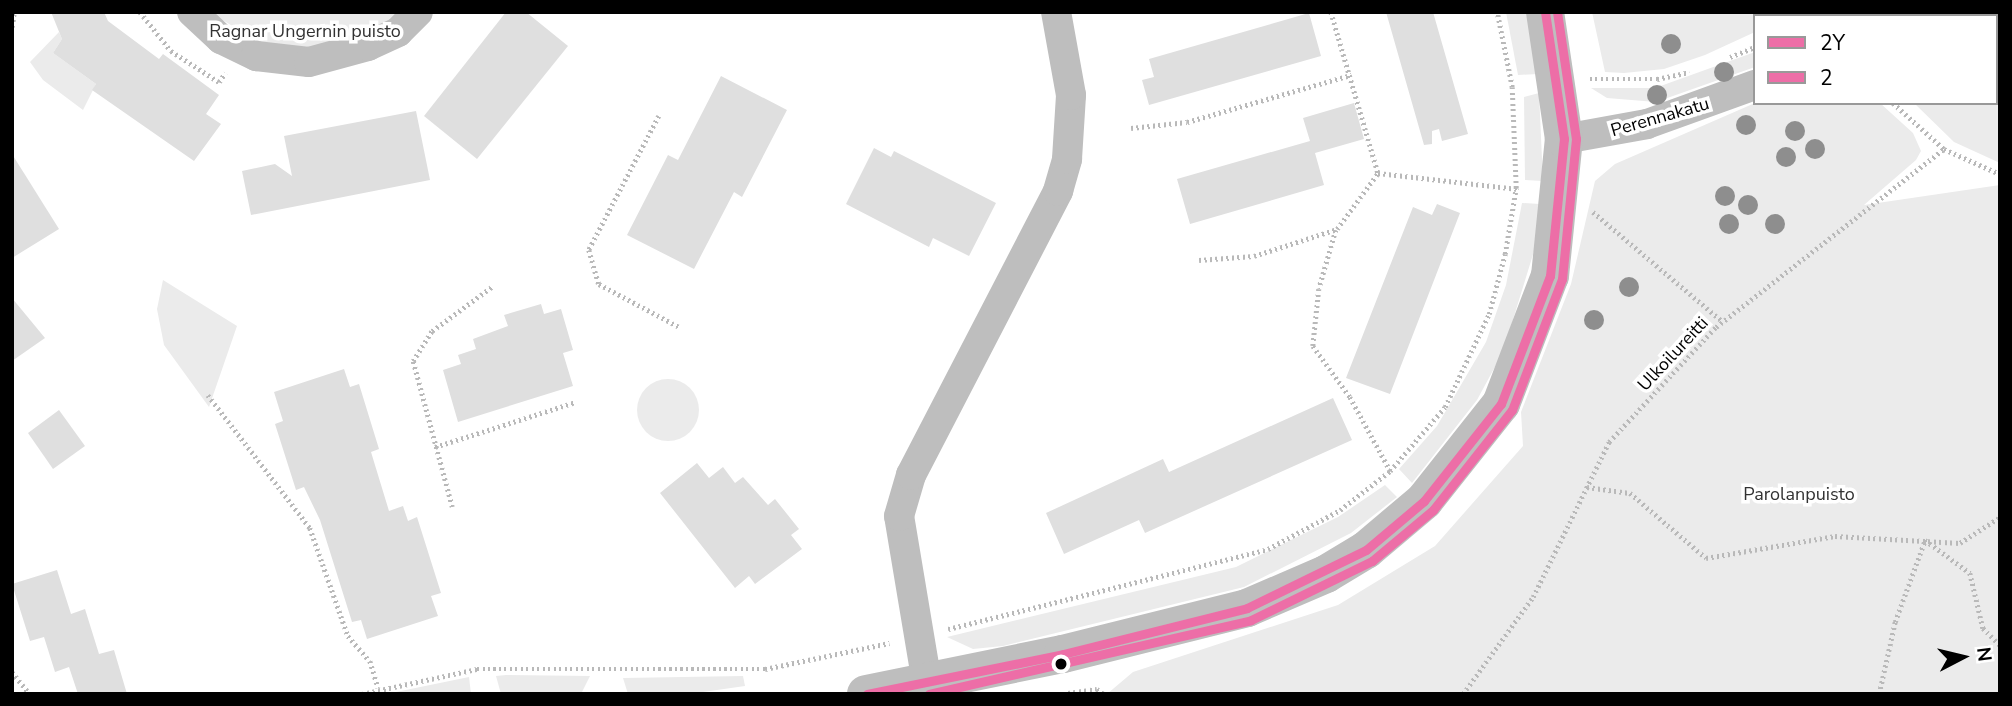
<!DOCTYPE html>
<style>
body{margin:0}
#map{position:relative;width:2012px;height:706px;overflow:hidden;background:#fff;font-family:"Nunito Sans",sans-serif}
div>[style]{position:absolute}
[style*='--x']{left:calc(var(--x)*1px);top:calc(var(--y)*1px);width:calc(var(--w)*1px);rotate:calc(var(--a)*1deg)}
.green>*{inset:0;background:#ebebeb}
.round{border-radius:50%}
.building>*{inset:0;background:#dfdfdf}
.path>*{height:4.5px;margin-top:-2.25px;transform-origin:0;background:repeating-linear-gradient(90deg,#b9b9b9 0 2px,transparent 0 5.5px)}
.minor>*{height:30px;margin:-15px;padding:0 15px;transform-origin:15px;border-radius:15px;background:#bebebe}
.tertiary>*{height:38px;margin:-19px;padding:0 19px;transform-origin:19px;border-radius:19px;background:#bebebe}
.bus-1>*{height:9px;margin:-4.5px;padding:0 4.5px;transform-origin:4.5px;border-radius:4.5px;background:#ed6ea7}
.bus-2>*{height:9px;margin:-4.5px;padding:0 4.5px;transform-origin:4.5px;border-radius:4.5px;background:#ed6ea7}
.trees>*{width:20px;height:20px;margin:-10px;border-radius:50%;background:#8e8e8e}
.dots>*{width:19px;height:19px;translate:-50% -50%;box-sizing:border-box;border:4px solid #fff;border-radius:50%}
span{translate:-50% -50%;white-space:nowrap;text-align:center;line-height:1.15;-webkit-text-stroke:7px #fff;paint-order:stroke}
.park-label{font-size:18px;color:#323232}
.street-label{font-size:18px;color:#000}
.frame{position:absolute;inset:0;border:14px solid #000;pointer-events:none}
.legend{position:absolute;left:1753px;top:14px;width:245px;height:91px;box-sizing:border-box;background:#fff;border:2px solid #999;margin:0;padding:9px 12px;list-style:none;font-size:21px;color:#000}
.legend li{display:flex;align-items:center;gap:14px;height:35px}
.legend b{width:35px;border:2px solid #999}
.north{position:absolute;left:1928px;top:622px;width:70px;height:70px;-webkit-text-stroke:5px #fff;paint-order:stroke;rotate:83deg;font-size:19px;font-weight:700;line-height:28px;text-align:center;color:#000}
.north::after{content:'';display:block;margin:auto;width:24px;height:32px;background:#000;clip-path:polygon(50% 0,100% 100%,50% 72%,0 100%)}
</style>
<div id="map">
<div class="green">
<div style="clip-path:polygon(209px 12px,400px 12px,379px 28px,305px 49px,261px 43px)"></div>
<div style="clip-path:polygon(1506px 12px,1526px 12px,1538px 74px,1518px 75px)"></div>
<div style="clip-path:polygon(1592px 12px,1797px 12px,1755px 16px,1755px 32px,1705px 55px,1664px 69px,1624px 73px,1605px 72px)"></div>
<div style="clip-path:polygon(1968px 12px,2000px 12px,2000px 163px,1954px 142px,1914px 103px,1996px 103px,1996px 16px,1962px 16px)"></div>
<div style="clip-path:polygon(59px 32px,62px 39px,53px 53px,96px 84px,83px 110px,43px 80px,30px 62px)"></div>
<div style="clip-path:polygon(1755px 52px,1755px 67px,1656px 102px,1607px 98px,1591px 88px,1655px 88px)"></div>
<div style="clip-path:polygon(1539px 93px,1543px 181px,1525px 180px,1524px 97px)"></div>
<div style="clip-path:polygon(1755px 103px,1880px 103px,1913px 133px,1921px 151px,1916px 160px,1864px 205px,2000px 185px,2000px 694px,1107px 694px,1133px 672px,1338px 605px,1435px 546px,1523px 446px,1521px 412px,1571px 284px,1595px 181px,1615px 164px)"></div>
<div style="clip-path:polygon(1522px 203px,1540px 204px,1535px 248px,1503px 352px,1477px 400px,1412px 483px,1399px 469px,1437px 426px,1486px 342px,1506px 285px)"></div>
<div style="clip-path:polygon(163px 280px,237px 326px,209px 407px,164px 345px,157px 309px)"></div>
<div class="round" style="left:637px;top:379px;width:62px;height:62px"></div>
<div style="clip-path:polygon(1385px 485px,1397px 497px,1351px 533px,1244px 587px,1003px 646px,973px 649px,947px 637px,1236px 567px,1338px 517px)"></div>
<div style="clip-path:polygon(496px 676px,506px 675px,590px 676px,581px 694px,501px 694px)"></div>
<div style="clip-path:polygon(743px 676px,745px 686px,689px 694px,628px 694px,623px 678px)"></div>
<div style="clip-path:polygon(469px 677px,471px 694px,389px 694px,396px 692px)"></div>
</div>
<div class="building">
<div style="clip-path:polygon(51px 12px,104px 12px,108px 21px,159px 59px,163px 54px,219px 95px,206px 114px,221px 124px,194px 161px,92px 90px,96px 84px,53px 53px,62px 39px)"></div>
<div style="clip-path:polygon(506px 12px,526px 12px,568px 46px,477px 159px,424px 116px)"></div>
<div style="clip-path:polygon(1386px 12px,1433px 12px,1468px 134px,1442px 141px,1439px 129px,1432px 131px,1432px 144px,1424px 145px)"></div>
<div style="clip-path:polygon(1309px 13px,1321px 56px,1149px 105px,1142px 80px,1154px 77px,1149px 59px)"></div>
<div style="clip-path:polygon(721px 76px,787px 110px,742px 197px,734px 192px,694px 269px,627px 235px,668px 155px,678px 160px)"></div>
<div style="clip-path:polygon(1354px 103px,1364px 139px,1315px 153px,1324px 185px,1190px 224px,1177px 179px,1310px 141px,1303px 118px)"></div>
<div style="clip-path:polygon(416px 111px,430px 180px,251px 215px,242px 171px,275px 164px,292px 176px,284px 136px)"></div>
<div style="clip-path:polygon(874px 148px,891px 157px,894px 151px,996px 203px,969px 256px,933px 238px,929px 247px,846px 204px)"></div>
<div style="clip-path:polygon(12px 154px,59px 229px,12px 258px)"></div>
<div style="clip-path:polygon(1437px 204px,1460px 213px,1390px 394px,1346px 378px,1413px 207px,1432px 215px)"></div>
<div style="clip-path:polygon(12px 298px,45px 338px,12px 361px)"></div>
<div style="clip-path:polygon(541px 304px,544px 314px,561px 309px,573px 350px,563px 353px,573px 386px,458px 422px,443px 370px,461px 364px,458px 355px,476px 349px,473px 339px,508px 326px,504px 315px)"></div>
<div style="clip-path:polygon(344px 369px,350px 387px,359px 384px,379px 449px,371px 452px,389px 511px,403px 506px,408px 521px,417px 517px,441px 593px,431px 596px,438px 616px,367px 639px,361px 620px,352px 622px,320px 520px,304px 487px,296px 490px,275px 424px,283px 421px,274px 392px)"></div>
<div style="clip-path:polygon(1333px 398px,1352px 440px,1145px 533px,1139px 520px,1064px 554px,1046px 513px,1163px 459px,1169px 472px)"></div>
<div style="clip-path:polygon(59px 410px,85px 446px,53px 469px,28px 433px)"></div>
<div style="clip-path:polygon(697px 463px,709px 478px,723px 467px,735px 483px,743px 477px,768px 505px,775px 499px,799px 529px,791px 535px,802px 549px,755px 584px,749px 576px,735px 588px,660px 493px)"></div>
<div style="clip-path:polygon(57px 570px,71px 614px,85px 609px,99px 654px,114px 650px,127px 694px,78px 694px,69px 667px,55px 672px,44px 637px,30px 641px,12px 584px)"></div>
</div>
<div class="path">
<div style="--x:140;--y:12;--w:50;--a:51.5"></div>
<div style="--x:171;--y:51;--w:57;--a:32.9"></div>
<div style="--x:219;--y:82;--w:11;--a:-56"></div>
<div style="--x:1331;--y:12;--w:168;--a:73.7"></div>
<div style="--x:1794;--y:12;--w:1;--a:45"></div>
<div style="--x:1816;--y:16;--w:8;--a:-30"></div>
<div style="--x:12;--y:27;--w:15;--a:-82"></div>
<div style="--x:1730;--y:57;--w:27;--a:-22"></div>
<div style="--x:1590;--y:79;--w:67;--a:0"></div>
<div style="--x:1657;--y:79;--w:33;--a:-12"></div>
<div style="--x:1893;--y:103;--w:69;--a:42"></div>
<div style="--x:659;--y:116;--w:151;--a:117.6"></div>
<div style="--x:589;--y:250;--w:35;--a:74"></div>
<div style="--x:599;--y:284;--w:93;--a:28.2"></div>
<div style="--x:1131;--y:128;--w:56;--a:-6.1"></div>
<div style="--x:1187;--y:122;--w:171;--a:-16"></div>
<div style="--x:1593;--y:212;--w:170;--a:40.2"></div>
<div style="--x:1336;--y:230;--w:61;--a:106.1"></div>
<div style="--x:1319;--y:289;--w:57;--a:96"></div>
<div style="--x:1313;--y:346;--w:63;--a:54"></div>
<div style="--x:1350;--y:397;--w:85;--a:61.3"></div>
<div style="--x:1199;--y:260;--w:55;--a:-4.2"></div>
<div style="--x:1254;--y:256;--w:87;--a:-18"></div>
<div style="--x:1337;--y:229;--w:69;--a:-53.8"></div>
<div style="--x:1378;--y:173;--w:141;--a:6.5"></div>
<div style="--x:208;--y:395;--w:168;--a:52.5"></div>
<div style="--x:310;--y:528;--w:114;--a:70.6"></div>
<div style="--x:348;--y:636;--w:33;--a:49"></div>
<div style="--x:370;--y:661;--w:28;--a:73"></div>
<div style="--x:435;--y:447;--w:148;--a:-17.7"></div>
<div style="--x:1587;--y:487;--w:43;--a:7.9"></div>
<div style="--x:1630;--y:493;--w:100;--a:40.5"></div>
<div style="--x:1706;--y:558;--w:131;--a:-9.7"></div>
<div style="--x:1835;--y:536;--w:125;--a:3.2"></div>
<div style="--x:1960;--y:543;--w:48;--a:-33"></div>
<div style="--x:452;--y:507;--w:151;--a:-105"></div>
<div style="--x:413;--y:361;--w:36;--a:-58"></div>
<div style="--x:432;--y:331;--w:76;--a:-36.4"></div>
<div style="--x:948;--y:629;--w:330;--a:-14"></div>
<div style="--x:1268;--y:549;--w:82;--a:-28.4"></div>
<div style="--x:1340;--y:510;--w:63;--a:-38"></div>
<div style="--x:1390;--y:471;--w:84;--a:-49.3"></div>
<div style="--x:1445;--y:407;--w:103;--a:-64.7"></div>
<div style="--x:1489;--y:314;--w:62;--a:-75.1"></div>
<div style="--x:1505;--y:254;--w:67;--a:-80.5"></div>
<div style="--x:1516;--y:188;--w:101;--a:-92.3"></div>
<div style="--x:1512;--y:87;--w:76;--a:-101.3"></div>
<div style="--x:12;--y:672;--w:28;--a:51"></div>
<div style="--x:1068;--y:693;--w:29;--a:-8"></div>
<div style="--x:1097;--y:689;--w:9;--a:36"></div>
<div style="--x:362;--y:694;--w:118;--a:-12.3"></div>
<div style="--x:477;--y:669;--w:288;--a:0"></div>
<div style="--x:765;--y:669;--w:127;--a:-11.8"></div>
<div style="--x:1463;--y:694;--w:120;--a:-54.2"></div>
<div style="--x:1533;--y:597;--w:173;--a:-63.9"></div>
<div style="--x:1609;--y:442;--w:157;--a:-47.1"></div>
<div style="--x:1716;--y:327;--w:289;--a:-38"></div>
<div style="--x:1944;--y:149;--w:61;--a:24.1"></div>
<div style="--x:1879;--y:694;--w:74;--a:-77.5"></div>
<div style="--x:1895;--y:622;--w:87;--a:-69.9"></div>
<div style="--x:1925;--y:540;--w:56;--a:36.3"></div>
<div style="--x:1970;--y:573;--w:57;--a:76.7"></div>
<div style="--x:1983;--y:628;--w:24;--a:45"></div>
</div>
<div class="minor">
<div style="--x:192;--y:12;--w:40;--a:43"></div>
<div style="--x:221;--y:39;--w:39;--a:26"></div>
<div style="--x:256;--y:56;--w:53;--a:6.5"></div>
<div style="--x:309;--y:62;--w:61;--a:-15.2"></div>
<div style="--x:368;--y:46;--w:33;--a:-25"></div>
<div style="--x:398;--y:32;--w:28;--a:-45"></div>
<div style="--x:1900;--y:16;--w:7;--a:-34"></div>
<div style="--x:1564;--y:139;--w:84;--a:-10.2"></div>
<div style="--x:1647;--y:124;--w:115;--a:-19.9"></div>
<div style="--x:927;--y:683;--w:169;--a:-99.5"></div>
<div style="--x:899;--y:516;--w:43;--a:-73.7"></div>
<div style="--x:911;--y:475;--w:320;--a:-62.6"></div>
<div style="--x:1058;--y:191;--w:33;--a:-74"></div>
<div style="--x:1067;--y:159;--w:64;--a:-86.4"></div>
<div style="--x:1071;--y:95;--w:84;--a:-100.2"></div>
</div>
<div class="tertiary">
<div style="--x:866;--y:694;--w:201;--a:-11.5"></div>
<div style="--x:1063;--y:654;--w:190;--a:-14"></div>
<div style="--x:1247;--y:608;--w:86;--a:-23.3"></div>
<div style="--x:1326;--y:574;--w:47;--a:-31"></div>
<div style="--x:1366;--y:550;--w:76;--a:-40.2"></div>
<div style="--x:1424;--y:501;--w:124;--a:-51.6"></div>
<div style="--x:1501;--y:404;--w:137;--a:-69.1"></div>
<div style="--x:1550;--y:276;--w:138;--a:-84.2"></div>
<div style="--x:1564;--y:139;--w:128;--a:-98.5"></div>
</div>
<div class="bus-1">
<div style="--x:867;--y:694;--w:200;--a:-11.5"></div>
<div style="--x:1063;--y:654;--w:190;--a:-14"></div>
<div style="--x:1247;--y:608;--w:132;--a:-26"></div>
<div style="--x:1366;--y:550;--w:76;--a:-40.2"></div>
<div style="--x:1424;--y:501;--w:124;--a:-51.6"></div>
<div style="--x:1501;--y:404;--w:137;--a:-69.1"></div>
<div style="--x:1550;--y:276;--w:138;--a:-84.2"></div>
<div style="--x:1564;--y:139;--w:128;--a:-98.5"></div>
</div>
<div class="bus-2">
<div style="--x:929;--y:694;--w:330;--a:-12.9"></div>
<div style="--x:1251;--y:620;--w:135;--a:-26"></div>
<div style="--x:1372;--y:561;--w:80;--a:-39.9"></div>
<div style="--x:1433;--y:510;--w:127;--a:-51.7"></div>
<div style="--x:1512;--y:410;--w:140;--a:-69.1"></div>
<div style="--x:1562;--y:279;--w:141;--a:-84.3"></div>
<div style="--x:1576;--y:139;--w:128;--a:-98.5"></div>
</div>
<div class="trees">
<div style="left:1671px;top:44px"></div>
<div style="left:1724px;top:72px"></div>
<div style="left:1657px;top:95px"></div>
<div style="left:1746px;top:125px"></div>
<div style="left:1795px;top:131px"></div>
<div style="left:1815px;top:149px"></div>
<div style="left:1786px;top:157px"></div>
<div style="left:1725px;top:196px"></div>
<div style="left:1748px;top:205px"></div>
<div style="left:1729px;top:224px"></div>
<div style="left:1775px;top:224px"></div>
<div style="left:1629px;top:287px"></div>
<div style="left:1594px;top:320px"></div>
</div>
<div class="dots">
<div style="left:1061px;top:664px;background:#000"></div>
</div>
<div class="park-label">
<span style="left:305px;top:31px">Ragnar Ungernin puisto</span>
<span style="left:1799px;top:494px">Parolanpuisto</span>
</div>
<div class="street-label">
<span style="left:1660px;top:117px;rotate:-16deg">Perennakatu</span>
<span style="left:1673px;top:354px;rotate:-47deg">Ulkoilureitti</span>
</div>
<div class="frame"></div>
<ul class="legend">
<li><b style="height:9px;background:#ed6ea7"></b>2Y</li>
<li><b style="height:9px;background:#ed6ea7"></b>2</li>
</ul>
<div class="north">N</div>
</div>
